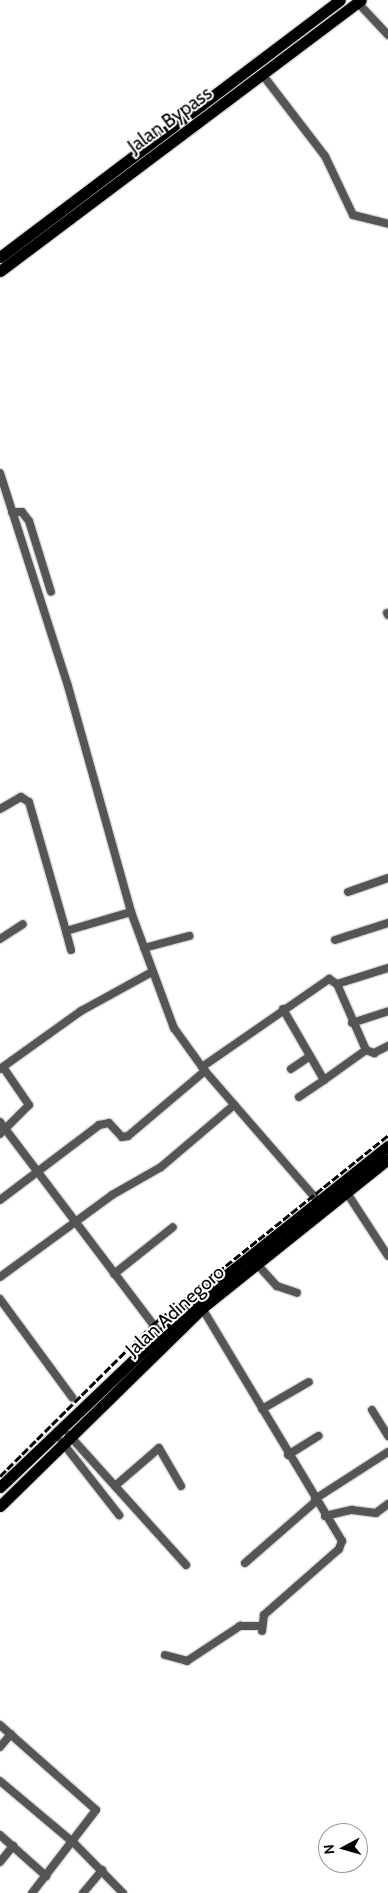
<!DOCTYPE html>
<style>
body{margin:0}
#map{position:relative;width:388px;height:1893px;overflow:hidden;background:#fff;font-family:Cabin,sans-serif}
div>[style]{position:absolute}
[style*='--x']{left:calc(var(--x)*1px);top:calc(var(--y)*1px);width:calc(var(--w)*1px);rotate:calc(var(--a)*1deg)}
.roads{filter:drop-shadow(1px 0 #dbdbdb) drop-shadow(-1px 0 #dbdbdb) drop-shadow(0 1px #dbdbdb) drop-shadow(0 -1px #dbdbdb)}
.minor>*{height:8px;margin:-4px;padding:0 4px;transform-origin:4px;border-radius:4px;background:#555}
.highway>*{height:11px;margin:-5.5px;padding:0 5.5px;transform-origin:5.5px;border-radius:5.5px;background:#000}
.rail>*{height:2.5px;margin-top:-1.25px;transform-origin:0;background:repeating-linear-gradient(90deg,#000 0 8px,transparent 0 10.5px)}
span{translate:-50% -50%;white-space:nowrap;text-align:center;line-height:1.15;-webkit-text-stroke:4px #fff;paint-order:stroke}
.street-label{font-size:19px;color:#000}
.north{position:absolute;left:318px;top:1823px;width:50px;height:50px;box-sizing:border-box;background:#fff;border:1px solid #999;border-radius:50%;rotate:264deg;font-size:14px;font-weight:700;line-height:20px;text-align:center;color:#000}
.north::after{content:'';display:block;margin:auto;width:18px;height:22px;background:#000;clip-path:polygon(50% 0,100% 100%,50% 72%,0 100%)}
</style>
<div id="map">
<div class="roads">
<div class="minor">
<div style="--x:358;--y:3;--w:44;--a:46.8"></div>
<div style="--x:262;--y:74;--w:103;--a:52.5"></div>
<div style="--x:325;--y:156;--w:65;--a:64.6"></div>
<div style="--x:353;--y:215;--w:36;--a:14"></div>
<div style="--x:0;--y:473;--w:224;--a:72.3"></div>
<div style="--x:68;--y:686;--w:235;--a:74.4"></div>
<div style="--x:131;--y:912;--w:124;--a:69.7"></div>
<div style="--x:174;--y:1028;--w:53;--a:54.2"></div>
<div style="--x:205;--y:1071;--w:171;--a:49"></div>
<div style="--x:12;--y:512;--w:10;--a:0"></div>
<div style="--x:22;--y:512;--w:11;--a:52"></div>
<div style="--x:29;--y:521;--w:74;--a:72.8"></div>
<div style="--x:387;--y:613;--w:2;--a:63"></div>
<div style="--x:0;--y:809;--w:24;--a:-30"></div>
<div style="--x:21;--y:797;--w:9;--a:32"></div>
<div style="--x:29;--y:802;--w:134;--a:74"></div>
<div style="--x:348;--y:892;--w:42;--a:-19.3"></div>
<div style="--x:0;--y:939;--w:27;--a:-33"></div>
<div style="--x:335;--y:940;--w:56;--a:-17.8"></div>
<div style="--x:144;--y:948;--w:47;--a:-14.9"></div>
<div style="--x:71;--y:950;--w:20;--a:-105"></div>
<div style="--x:66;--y:931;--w:68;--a:-16.3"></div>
<div style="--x:337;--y:984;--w:53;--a:-17.4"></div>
<div style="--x:283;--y:1009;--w:82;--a:60"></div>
<div style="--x:324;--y:1080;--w:52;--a:-35.5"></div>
<div style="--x:352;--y:1023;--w:38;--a:-18"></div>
<div style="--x:202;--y:1067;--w:155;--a:-34.7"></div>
<div style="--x:329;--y:979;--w:9;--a:32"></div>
<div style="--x:337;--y:984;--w:72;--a:66.3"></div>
<div style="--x:366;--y:1050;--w:9;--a:21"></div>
<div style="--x:374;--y:1053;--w:16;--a:-27"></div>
<div style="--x:0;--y:1069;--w:100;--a:-35.6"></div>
<div style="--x:81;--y:1011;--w:81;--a:-28.8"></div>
<div style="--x:291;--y:1069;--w:23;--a:-34"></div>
<div style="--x:299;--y:1097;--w:30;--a:-34"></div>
<div style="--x:0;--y:1122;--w:263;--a:52.9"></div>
<div style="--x:0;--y:1134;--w:41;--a:-45"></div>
<div style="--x:29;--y:1105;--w:46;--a:-124.4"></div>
<div style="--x:347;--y:1193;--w:75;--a:56.9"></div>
<div style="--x:0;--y:1200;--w:124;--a:-37.1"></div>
<div style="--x:99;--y:1125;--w:10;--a:-11"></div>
<div style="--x:109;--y:1123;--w:19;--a:47"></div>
<div style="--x:122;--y:1137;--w:6;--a:-9"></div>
<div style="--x:128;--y:1136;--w:101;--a:-40.2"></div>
<div style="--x:256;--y:1263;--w:31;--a:48"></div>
<div style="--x:277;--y:1286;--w:21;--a:19"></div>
<div style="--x:114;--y:1274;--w:75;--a:-38.5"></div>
<div style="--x:0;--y:1277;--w:139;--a:-36.2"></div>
<div style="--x:112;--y:1195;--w:56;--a:-29.7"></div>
<div style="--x:161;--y:1167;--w:96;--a:-40.3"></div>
<div style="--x:0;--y:1299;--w:122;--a:53.7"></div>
<div style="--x:202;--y:1308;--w:272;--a:59"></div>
<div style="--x:342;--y:1541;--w:9;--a:111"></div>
<div style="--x:339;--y:1549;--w:100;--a:138.7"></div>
<div style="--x:264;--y:1615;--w:16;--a:97"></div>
<div style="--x:262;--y:1409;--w:54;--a:-29.9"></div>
<div style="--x:372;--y:1410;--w:31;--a:58"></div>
<div style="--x:69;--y:1435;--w:175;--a:48"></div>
<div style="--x:62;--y:1442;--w:93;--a:52"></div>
<div style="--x:288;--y:1455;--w:36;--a:-32"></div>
<div style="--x:115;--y:1486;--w:58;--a:-40.8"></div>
<div style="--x:159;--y:1448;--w:44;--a:59.9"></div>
<div style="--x:315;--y:1499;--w:87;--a:-32.8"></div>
<div style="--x:325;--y:1516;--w:28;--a:-13"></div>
<div style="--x:352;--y:1510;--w:24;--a:7"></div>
<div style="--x:376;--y:1513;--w:15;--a:-37"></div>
<div style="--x:245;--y:1563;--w:94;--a:-41.1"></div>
<div style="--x:165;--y:1655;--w:23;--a:15"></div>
<div style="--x:187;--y:1661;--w:64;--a:-33.4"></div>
<div style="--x:240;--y:1626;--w:21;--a:0"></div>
<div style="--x:0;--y:1725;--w:128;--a:41.5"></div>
<div style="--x:96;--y:1810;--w:105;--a:127.6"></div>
<div style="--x:0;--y:1747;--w:17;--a:-50"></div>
<div style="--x:0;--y:1781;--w:97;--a:40"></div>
<div style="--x:74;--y:1843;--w:70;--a:45.6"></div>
<div style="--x:0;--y:1835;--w:62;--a:41.7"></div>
<div style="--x:0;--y:1862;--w:21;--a:-51"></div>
<div style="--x:83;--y:1893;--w:30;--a:-50"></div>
</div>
<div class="highway">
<div style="--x:0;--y:257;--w:426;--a:-37.1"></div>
<div style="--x:0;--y:271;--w:451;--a:-36.9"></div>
<div style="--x:0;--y:1487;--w:283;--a:-43.6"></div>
<div style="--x:205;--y:1292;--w:234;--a:-38.6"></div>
<div style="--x:0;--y:1506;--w:283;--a:-44.4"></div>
<div style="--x:202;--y:1308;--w:238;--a:-38.7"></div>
</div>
</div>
<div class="rail">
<div style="--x:0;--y:1476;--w:214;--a:-44.8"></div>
<div style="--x:152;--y:1325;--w:303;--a:-38.8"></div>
</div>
<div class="street-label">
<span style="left:170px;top:120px;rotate:-36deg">Jalan Bypass</span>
<span style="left:175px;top:1311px;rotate:-42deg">Jalan Adinegoro</span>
</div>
<div class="north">N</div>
</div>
